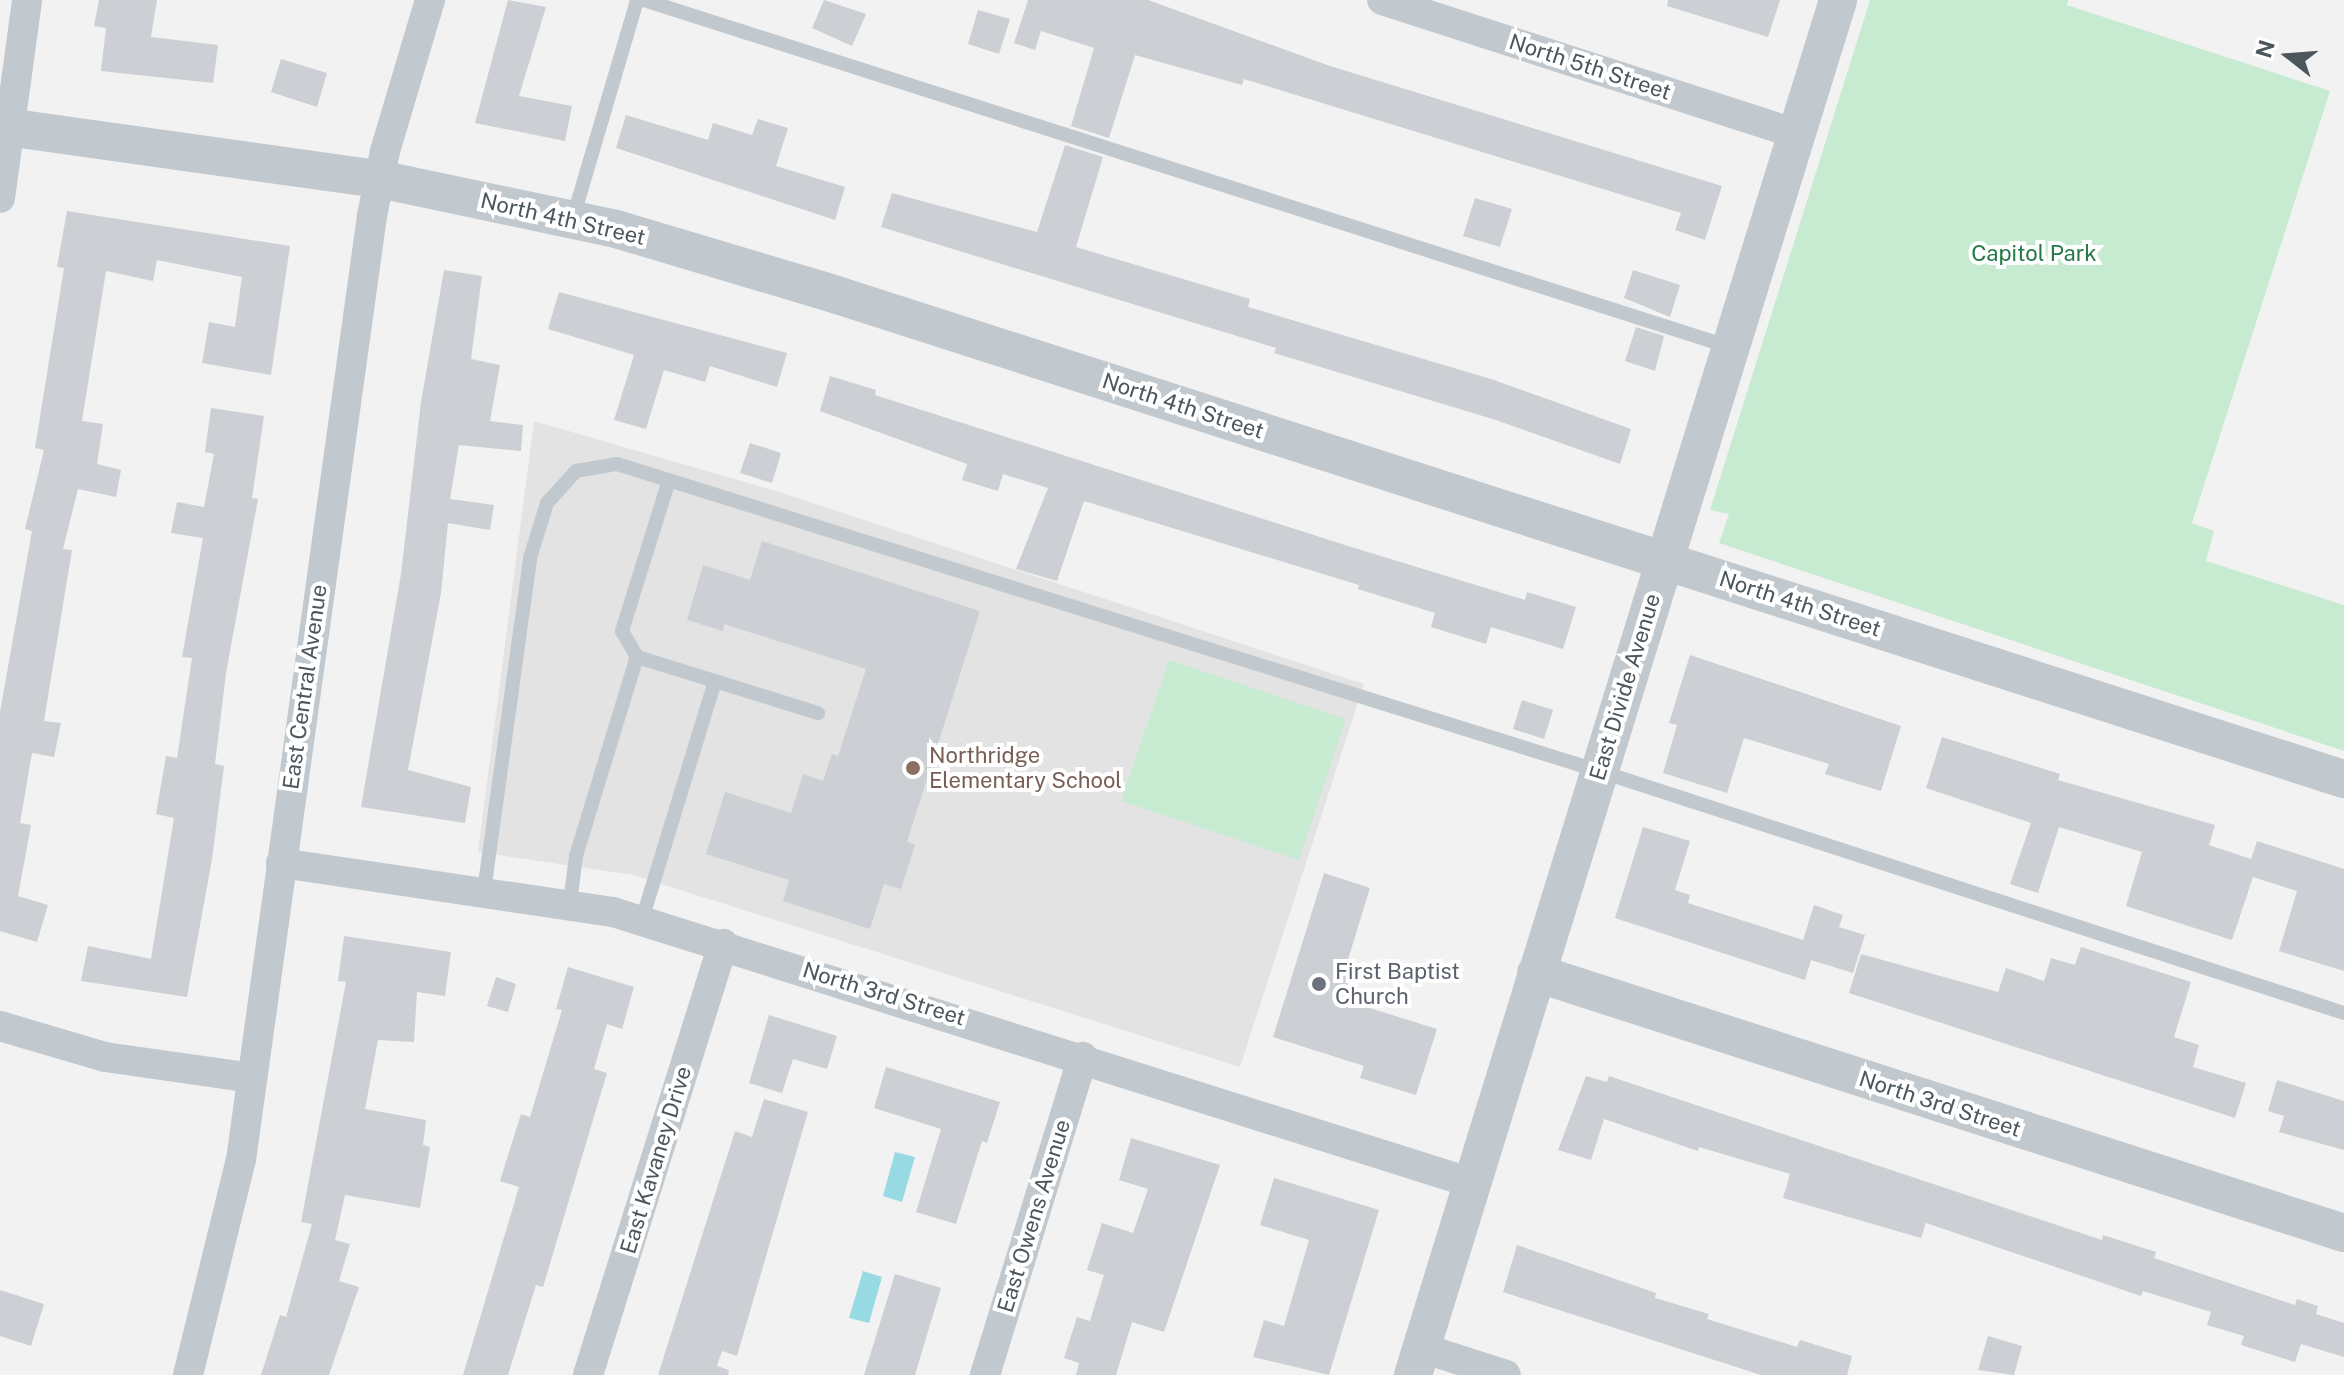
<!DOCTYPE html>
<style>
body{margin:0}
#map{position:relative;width:2344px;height:1375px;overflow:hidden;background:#f3f2f2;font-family:"Public Sans",sans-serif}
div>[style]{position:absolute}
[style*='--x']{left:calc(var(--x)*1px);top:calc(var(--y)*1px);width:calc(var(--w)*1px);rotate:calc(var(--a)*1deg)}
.education>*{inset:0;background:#e4e3e3}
.green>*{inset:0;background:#c6ebd1}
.water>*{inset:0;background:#98dae3}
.building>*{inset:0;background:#cccfd3}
.service>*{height:14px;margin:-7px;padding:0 7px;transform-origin:7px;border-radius:7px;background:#c1c9ce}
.minor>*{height:30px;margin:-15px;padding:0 15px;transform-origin:15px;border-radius:15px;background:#c1c9ce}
.tertiary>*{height:38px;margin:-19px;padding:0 19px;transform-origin:19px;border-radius:19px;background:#c1c9ce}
.dots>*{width:22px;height:22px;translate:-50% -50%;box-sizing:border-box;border:4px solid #fff;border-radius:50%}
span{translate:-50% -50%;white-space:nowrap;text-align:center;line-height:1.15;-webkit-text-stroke:8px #fff;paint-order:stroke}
.street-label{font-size:22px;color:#4b565d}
.park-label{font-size:22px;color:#227846}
.education-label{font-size:22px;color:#785e54}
.left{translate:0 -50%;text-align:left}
.worship-label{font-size:22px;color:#5b616d}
.north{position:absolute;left:2248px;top:16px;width:80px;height:80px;-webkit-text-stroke:6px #fff;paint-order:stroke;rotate:287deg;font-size:22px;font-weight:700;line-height:32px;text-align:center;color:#4b565d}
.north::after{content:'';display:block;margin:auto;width:28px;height:36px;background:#4b565d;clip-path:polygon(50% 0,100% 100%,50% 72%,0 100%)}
</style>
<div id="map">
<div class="education">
<div style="clip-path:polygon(534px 421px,776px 491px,1364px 684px,1240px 1067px,633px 875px,478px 852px)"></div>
</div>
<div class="green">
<div style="clip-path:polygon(1870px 0,2068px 0,2067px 5px,2330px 91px,2192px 523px,2214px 531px,2206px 561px,2344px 605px,2344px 751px,1719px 543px,1729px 514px,1710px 510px)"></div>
<div style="clip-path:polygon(1169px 660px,1346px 719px,1299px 860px,1121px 801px)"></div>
</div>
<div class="water">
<div style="clip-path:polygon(895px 1152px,915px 1157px,902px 1202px,883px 1196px)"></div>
<div style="clip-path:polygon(863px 1271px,882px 1277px,869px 1323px,849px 1318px)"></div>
</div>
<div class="building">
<div style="clip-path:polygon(99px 0,157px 0,151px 37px,218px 45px,213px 83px,101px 71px,106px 28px,94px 26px)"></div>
<div style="clip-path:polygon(508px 0,546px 7px,519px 96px,572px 106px,565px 141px,475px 123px)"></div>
<div style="clip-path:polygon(824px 0,866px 14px,852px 46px,812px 28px)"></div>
<div style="clip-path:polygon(1028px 0,1148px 0,1330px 66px,1722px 186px,1705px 240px,1675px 230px,1681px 213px,1244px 79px,1242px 85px,1135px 55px,1109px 138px,1071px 126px,1094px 48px,1041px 31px,1035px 50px,1014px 43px)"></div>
<div style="clip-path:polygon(1668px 0,1780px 0,1768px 37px,1667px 6px)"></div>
<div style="clip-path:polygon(978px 10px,1010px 19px,999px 54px,968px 44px)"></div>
<div style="clip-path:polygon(281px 59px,327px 73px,317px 107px,271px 92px)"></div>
<div style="clip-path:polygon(626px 115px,708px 140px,713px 123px,752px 135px,758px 119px,788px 128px,776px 166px,845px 187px,835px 220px,616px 148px)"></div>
<div style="clip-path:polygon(1065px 145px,1103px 157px,1076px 247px,1250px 299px,1248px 307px,1491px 379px,1631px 429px,1620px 464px,1496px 420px,1274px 353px,1276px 348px,881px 227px,892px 193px,1037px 232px)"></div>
<div style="clip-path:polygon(1475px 198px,1512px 209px,1500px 247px,1463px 236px)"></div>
<div style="clip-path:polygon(67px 211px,290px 246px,271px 375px,202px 363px,209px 322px,235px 327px,242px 277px,157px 260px,153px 281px,106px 271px,82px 421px,103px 424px,97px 464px,121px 470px,116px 497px,78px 489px,63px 549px,72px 550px,44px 721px,61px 723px,54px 757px,32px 753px,20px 823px,31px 825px,18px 896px,48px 905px,37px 942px,0 931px,0 712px,32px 531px,25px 529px,44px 450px,35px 448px,64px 268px,57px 267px)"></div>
<div style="clip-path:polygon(444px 270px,482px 276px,471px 359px,500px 365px,490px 421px,523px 425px,521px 451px,459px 445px,450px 499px,494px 505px,490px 530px,448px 523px,441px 593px,408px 770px,471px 787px,465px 823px,361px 807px,401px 574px,421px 402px)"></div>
<div style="clip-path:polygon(1633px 270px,1680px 285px,1670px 317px,1624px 298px)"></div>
<div style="clip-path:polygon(559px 292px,787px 353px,777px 387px,710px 366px,705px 382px,664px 370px,646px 429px,614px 420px,634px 355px,548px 329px)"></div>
<div style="clip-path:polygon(1636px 327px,1664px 336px,1655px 371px,1625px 361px)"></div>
<div style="clip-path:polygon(830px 376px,876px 390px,875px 395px,1348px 546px,1525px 600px,1527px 592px,1576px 607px,1563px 649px,1491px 627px,1486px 644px,1431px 627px,1435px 613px,1358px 589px,1359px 585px,1084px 501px,1057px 581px,1016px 569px,1048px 488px,1003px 474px,998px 491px,962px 480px,967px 464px,820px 411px)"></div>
<div style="clip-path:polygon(211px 408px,264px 416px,252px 498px,258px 499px,226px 673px,215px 764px,224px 766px,212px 859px,187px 997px,81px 981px,88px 946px,151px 959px,174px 818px,156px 814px,166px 756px,177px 758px,192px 658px,182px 657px,203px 538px,171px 533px,177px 502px,204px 507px,214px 454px,205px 452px)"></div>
<div style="clip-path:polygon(750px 443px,781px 453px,772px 483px,740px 473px)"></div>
<div style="clip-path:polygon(762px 541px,980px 611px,907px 842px,915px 845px,901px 889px,884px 884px,870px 929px,783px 901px,789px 880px,706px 854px,725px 792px,791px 813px,803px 774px,823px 781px,832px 754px,838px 756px,866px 669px,724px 624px,723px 631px,687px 620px,703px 565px,750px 580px)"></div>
<div style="clip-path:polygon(1690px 655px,1901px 726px,1881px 791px,1825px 774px,1829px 764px,1744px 738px,1727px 793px,1663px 773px,1677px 725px,1669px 723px)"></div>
<div style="clip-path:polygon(1522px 700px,1553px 710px,1544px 739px,1513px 729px)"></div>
<div style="clip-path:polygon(1942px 737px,2060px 774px,2058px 780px,2215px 825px,2209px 845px,2251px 859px,2257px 841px,2344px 869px,2344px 971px,2279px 951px,2297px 891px,2253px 877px,2232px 940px,2126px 906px,2142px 852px,2059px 827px,2038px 893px,2010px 884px,2031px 823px,1926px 788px)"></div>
<div style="clip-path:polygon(1643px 827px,1690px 841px,1675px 890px,1690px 895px,1688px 903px,1803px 940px,1814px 905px,1843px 915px,1839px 927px,1865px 935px,1853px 973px,1811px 960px,1805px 980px,1615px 918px)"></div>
<div style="clip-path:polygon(1324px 873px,1370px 888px,1346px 966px,1354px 969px,1344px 1000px,1437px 1029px,1416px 1095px,1360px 1078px,1364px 1066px,1273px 1037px)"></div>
<div style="clip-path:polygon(344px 936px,451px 952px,445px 996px,417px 992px,414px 1042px,378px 1040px,365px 1109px,426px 1120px,423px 1145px,430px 1147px,420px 1208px,345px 1195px,335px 1240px,350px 1244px,339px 1281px,359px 1287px,329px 1375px,261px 1375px,280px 1315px,286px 1317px,312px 1224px,301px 1222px,346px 982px,338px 981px)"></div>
<div style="clip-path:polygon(2081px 947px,2191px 982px,2174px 1037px,2199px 1045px,2193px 1067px,2246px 1083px,2235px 1118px,1849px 993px,1861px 954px,1998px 992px,2006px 968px,2044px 981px,2051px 958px,2075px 965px)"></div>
<div style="clip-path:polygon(568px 967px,634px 987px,622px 1029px,607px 1024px,594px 1069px,607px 1073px,543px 1287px,536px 1285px,508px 1375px,463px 1375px,519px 1187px,500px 1181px,521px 1114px,530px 1117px,562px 1010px,556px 1009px)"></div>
<div style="clip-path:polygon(496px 977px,516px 984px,508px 1012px,487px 1006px)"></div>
<div style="clip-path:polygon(769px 1015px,837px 1036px,827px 1069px,793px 1059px,782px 1093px,749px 1083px)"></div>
<div style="clip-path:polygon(886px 1067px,1000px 1102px,987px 1143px,982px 1141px,956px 1224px,916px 1212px,941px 1129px,874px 1108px)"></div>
<div style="clip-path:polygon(1586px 1076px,1607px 1082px,1609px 1076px,2102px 1240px,2103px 1235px,2156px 1252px,2154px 1258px,2295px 1305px,2297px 1299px,2318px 1306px,2316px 1314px,2344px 1323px,2344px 1357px,2301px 1344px,2295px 1362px,2241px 1345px,2244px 1336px,2207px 1325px,2211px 1312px,2143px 1291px,2141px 1296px,1926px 1223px,1921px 1238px,1783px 1198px,1790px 1174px,1699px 1147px,1698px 1151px,1604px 1119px,1591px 1160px,1558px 1150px)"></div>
<div style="clip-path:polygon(2277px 1080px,2344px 1101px,2344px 1150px,2279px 1132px,2284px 1116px,2268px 1111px)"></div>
<div style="clip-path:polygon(764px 1099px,808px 1112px,737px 1356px,722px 1351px,717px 1366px,729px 1370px,728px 1375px,658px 1375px,735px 1131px,752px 1137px)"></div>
<div style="clip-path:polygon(1131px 1138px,1220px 1165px,1164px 1332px,1132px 1322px,1116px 1375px,1076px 1375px,1079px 1363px,1064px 1358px,1077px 1317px,1090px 1321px,1104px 1275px,1087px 1270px,1102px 1223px,1133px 1233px,1148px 1189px,1119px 1180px)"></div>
<div style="clip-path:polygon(1274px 1178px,1379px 1210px,1329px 1375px,1253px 1357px,1264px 1320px,1284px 1326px,1309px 1240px,1260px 1225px)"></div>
<div style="clip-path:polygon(1517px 1245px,1656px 1293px,1655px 1298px,1709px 1314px,1707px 1319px,1797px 1347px,1800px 1340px,1852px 1356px,1847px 1375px,1761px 1375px,1503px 1292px)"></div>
<div style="clip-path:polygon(895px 1274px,941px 1288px,915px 1375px,864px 1375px)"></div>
<div style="clip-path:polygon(0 1290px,44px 1304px,31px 1346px,0 1336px)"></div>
<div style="clip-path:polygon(1988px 1336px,2022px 1346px,2014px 1375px,1978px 1370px)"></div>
</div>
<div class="service">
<div style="--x:644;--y:0;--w:1140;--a:17.72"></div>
<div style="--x:573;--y:218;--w:227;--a:-73.6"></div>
<div style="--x:637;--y:657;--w:30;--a:-120"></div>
<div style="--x:622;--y:631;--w:158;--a:-72.7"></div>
<div style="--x:715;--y:681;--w:108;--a:17.3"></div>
<div style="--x:484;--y:891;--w:336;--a:-82.1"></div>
<div style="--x:530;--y:558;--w:58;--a:-72.8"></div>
<div style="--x:547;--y:503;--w:43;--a:-47.8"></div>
<div style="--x:576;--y:471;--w:42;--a:-9.7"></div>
<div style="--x:617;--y:464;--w:1029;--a:17.36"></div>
<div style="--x:1599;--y:771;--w:783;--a:18"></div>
<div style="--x:570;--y:903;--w:47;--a:-82.7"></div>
<div style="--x:576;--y:856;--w:208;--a:-73"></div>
<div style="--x:637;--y:657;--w:82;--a:17.1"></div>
<div style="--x:715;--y:681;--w:250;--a:107"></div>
</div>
<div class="minor">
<div style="--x:1382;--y:0;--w:436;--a:17.9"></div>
<div style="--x:0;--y:198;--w:200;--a:-82.2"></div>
<div style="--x:281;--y:863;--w:336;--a:8.4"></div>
<div style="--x:613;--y:912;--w:901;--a:17.51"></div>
<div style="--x:0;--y:1026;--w:109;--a:16.4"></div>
<div style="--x:105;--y:1057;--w:148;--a:8.1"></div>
<div style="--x:1422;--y:1348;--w:88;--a:17.8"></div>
<div style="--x:188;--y:1375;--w:221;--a:-76.2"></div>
<div style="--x:241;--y:1160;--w:953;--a:-82.1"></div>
<div style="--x:372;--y:216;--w:66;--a:-78.7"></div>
<div style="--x:385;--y:151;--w:158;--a:-73.4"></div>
<div style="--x:588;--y:1375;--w:452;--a:-72.6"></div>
<div style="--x:985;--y:1375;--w:333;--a:-72.9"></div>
</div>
<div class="tertiary">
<div style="--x:0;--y:126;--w:383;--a:8"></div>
<div style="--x:379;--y:179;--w:242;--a:11.9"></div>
<div style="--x:616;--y:229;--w:231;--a:16.6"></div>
<div style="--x:837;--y:295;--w:1583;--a:17.81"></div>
<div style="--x:1536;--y:973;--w:849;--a:17.84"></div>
<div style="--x:1413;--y:1375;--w:1439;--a:-72.82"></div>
</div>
<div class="dots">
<div style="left:913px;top:768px;background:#8d6e63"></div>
<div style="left:1319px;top:984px;background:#6b7280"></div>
</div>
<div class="street-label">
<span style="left:1590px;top:67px;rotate:18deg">North 5th Street</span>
<span style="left:563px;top:219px;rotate:13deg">North 4th Street</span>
<span style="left:1183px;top:406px;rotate:18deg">North 4th Street</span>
<span style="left:1800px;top:604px;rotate:18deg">North 4th Street</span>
<span style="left:305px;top:687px;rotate:-82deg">East Central Avenue</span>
<span style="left:1625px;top:687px;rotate:-73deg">East Divide Avenue</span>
<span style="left:884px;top:994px;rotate:17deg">North 3rd Street</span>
<span style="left:1940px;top:1104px;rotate:18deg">North 3rd Street</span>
<span style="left:656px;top:1160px;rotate:-73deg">East Kavaney Drive</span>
<span style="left:1034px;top:1216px;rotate:-73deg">East Owens Avenue</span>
</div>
<div class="park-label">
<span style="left:2034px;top:254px">Capitol Park</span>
</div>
<div class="education-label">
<span class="left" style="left:929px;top:768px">Northridge<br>Elementary School</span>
</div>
<div class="worship-label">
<span class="left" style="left:1335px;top:984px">First Baptist<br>Church</span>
</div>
<div class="north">N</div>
</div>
